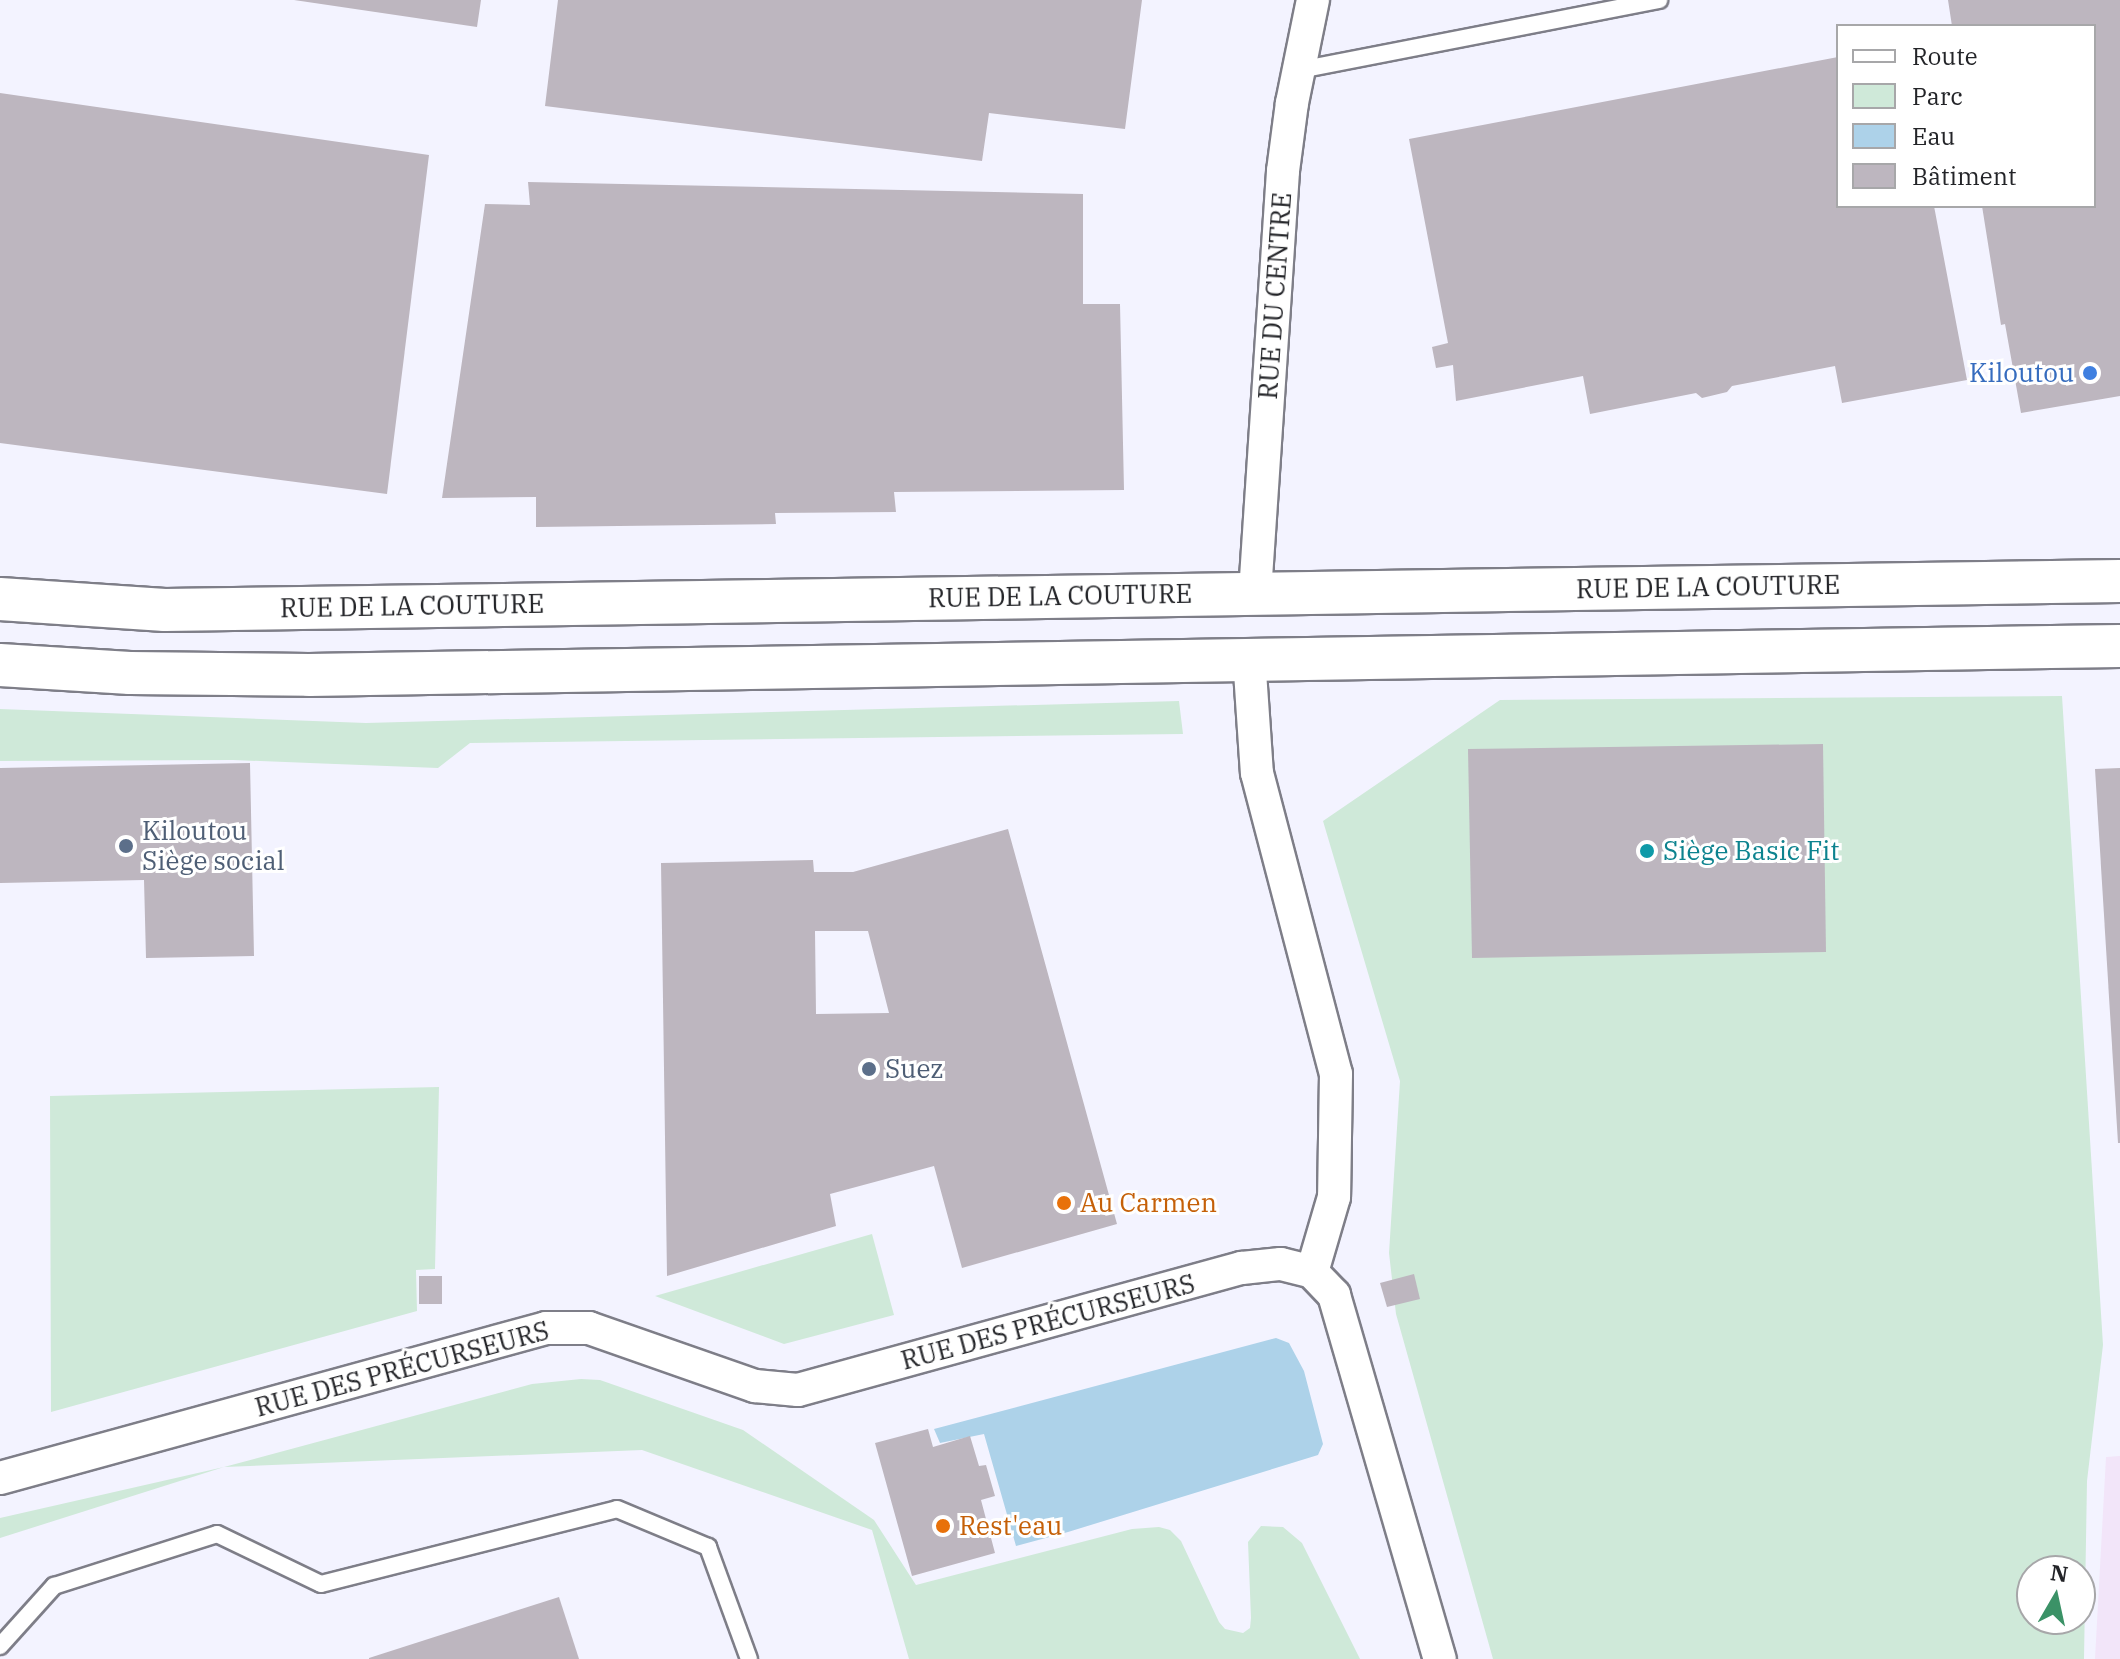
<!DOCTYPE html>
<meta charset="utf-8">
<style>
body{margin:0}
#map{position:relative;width:2120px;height:1659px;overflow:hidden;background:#f3f3ff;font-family:"IBM Plex Serif",serif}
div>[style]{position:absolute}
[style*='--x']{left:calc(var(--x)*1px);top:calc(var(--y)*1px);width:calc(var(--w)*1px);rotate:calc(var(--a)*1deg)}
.commercial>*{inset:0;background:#f2e5f9}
.green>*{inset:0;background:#cfe9d9}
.water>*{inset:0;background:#add2e9}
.building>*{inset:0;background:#bdb6bf}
.roads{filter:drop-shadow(2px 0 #7e7e88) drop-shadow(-2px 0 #7e7e88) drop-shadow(0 2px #7e7e88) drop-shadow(0 -2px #7e7e88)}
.service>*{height:16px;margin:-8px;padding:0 8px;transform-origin:8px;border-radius:8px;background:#fff}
.minor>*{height:32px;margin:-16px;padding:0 16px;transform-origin:16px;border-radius:16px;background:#fff}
.tertiary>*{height:42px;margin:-21px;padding:0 21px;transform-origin:21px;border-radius:21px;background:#fff}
.dots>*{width:22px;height:22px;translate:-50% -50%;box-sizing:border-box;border:4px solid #fff;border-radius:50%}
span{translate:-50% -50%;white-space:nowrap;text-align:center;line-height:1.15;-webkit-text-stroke:6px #fff;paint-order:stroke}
.street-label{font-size:26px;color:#232428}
.shop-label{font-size:26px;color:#366cbe}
.right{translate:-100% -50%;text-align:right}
.service-label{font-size:26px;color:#4e5e75}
.left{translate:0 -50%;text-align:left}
.culture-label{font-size:26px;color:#0d838f}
.food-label{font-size:26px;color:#c56008}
.legend{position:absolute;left:1836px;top:24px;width:260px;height:184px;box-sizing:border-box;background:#fff;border:2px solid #a7a7a9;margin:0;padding:10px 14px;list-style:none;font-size:24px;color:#232428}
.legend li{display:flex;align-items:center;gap:16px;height:40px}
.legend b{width:40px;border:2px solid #a7a7a9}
.north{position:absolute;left:2016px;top:1555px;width:80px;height:80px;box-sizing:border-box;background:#fff;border:2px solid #a7a7a9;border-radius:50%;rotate:9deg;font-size:22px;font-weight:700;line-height:32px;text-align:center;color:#232428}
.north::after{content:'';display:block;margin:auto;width:28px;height:36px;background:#3b9267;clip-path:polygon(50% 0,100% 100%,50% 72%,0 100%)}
</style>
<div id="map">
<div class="commercial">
<div style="clip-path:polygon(2120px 1456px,2120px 1659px,2095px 1659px,2106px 1457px)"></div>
</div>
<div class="green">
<div style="clip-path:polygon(evenodd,2062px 696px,2103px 1345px,2087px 1481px,2084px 1659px,1493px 1659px,1396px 1314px,1389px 1253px,1400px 1081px,1323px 821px,1500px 700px,2062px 696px,2032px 1571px,2080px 1571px,2080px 1619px,2032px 1619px,2032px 1571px)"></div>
<div style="clip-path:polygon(1179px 701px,1183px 734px,470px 743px,438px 768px,233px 760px,0 761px,0 709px,366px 723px)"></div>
<div style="clip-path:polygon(439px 1087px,435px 1269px,416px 1270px,417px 1311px,51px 1412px,50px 1096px)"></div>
<div style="clip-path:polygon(872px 1234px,894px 1315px,784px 1344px,655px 1296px)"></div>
<div style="clip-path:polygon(581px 1379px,600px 1380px,743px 1430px,874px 1520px,916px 1585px,1132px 1529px,1159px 1527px,1170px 1530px,1181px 1541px,1219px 1622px,1225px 1629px,1243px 1633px,1250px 1628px,1251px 1618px,1248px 1542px,1261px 1526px,1283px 1527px,1302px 1543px,1360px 1659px,909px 1659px,872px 1530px,642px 1450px,224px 1467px,0 1538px,0 1518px,224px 1467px,532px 1384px)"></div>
</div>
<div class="water">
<div style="clip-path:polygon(1276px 1338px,1289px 1343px,1304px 1371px,1323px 1444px,1318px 1455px,1068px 1532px,1016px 1546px,984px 1434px,940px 1443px,934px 1429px)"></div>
</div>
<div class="building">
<div style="clip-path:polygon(294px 0,481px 0,477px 27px)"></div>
<div style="clip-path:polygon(558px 0,1142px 0,1125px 129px,989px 113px,982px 161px,545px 106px)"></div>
<div style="clip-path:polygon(1948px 0,2120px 0,2120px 396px,2021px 413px,2005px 324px,2001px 325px,1982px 206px,2094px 206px,2094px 26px,1952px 26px)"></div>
<div style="clip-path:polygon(1838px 57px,1838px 206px,1934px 206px,1967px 380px,1842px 403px,1835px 366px,1732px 386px,1727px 392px,1702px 398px,1696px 393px,1590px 414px,1583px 376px,1456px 401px,1453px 365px,1436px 368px,1432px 347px,1448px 343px,1409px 139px)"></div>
<div style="clip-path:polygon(0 93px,429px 155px,387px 494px,0 443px)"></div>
<div style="clip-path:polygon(528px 182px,1083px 194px,1083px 304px,1120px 304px,1124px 490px,894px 492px,896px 512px,775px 513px,776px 524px,536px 527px,536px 497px,442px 498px,485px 204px,530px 205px)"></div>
<div style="clip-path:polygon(1823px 744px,1826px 952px,1472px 958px,1468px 749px)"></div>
<div style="clip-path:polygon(250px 763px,254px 956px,146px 958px,144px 880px,0 883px,0 768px)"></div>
<div style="clip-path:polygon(2120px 768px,2120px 1143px,2118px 1143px,2095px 769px)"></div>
<div style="clip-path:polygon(evenodd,1008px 829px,1117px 1224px,962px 1268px,934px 1166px,830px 1194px,836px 1226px,667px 1276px,661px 863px,813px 860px,814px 872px,853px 872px,1008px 829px,815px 931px,868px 931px,889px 1013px,816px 1014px,815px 931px)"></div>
<div style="clip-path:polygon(1414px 1274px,1420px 1299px,1387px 1307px,1380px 1283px)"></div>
<div style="clip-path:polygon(419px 1276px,442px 1276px,442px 1304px,419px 1304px)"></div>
<div style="clip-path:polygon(928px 1429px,933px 1447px,970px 1436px,979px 1466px,986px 1465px,995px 1496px,981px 1500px,995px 1553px,912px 1576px,875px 1443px)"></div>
<div style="clip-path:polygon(559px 1597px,579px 1659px,369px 1659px,369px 1658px)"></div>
</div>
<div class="roads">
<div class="service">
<div style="--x:1299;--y:70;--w:367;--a:-11"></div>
<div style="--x:0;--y:1646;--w:81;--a:-48"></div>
<div style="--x:54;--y:1586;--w:171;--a:-17.7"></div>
<div style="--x:217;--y:1534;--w:115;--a:25.7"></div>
<div style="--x:321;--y:1584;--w:305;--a:-14.2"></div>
<div style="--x:617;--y:1509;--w:99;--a:22.7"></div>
<div style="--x:708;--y:1547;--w:119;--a:69.9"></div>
</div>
<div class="minor">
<div style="--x:1255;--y:593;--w:423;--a:-86.2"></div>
<div style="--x:1283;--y:171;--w:69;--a:-82.5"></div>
<div style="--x:1292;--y:103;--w:105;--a:-78.5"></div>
<div style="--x:1249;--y:657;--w:116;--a:86.1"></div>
<div style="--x:1257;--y:773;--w:311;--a:75.3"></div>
<div style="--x:1336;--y:1074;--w:123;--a:90.9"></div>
<div style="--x:1334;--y:1197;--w:78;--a:106.3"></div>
<div style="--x:0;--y:1478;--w:566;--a:-15.36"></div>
<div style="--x:546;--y:1328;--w:43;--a:0"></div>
<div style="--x:589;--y:1328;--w:176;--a:19.3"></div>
<div style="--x:755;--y:1386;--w:43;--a:5.3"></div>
<div style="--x:798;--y:1390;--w:460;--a:-15.4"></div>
<div style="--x:1242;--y:1268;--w:39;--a:-6"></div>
<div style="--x:1281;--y:1264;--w:32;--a:14"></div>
<div style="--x:1312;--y:1272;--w:32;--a:46"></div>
<div style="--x:1334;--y:1295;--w:379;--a:73.8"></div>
</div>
<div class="tertiary">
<div style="--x:0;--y:599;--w:165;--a:3.8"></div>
<div style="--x:165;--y:610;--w:1955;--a:-0.85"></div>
<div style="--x:0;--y:665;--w:130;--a:3.5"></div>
<div style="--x:130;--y:673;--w:179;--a:0.6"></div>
<div style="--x:309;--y:675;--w:1811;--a:-0.92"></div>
</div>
</div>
<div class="dots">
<div style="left:2090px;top:373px;background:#3f7fe0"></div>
<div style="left:126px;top:846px;background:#5c6f8a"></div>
<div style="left:1647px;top:851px;background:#0f9aa8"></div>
<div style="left:869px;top:1069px;background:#5c6f8a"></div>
<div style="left:1064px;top:1203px;background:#e8710a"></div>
<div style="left:943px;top:1526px;background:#e8710a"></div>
</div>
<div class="street-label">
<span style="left:1275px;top:296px;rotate:-86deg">RUE DU CENTRE</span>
<span style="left:1708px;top:587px;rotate:-1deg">RUE DE LA COUTURE</span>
<span style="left:1060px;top:596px;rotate:-1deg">RUE DE LA COUTURE</span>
<span style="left:412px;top:606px;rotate:-1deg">RUE DE LA COUTURE</span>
<span style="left:1048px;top:1322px;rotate:-15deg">RUE DES PRÉCURSEURS</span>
<span style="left:402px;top:1369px;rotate:-15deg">RUE DES PRÉCURSEURS</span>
</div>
<div class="shop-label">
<span class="right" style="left:2074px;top:373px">Kiloutou</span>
</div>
<div class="service-label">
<span class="left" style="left:142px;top:846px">Kiloutou<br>Siège social</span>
<span class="left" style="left:885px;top:1069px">Suez</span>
</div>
<div class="culture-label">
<span class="left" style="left:1663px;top:851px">Siège Basic Fit</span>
</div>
<div class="food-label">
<span class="left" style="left:1080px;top:1203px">Au Carmen</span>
<span class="left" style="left:959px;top:1526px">Rest'eau</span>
</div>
<ul class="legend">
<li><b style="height:10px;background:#fff"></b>Route</li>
<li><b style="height:22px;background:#cfe9d9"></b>Parc</li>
<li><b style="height:22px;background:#add2e9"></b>Eau</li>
<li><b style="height:22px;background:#bdb6bf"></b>Bâtiment</li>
</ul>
<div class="north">N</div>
</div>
